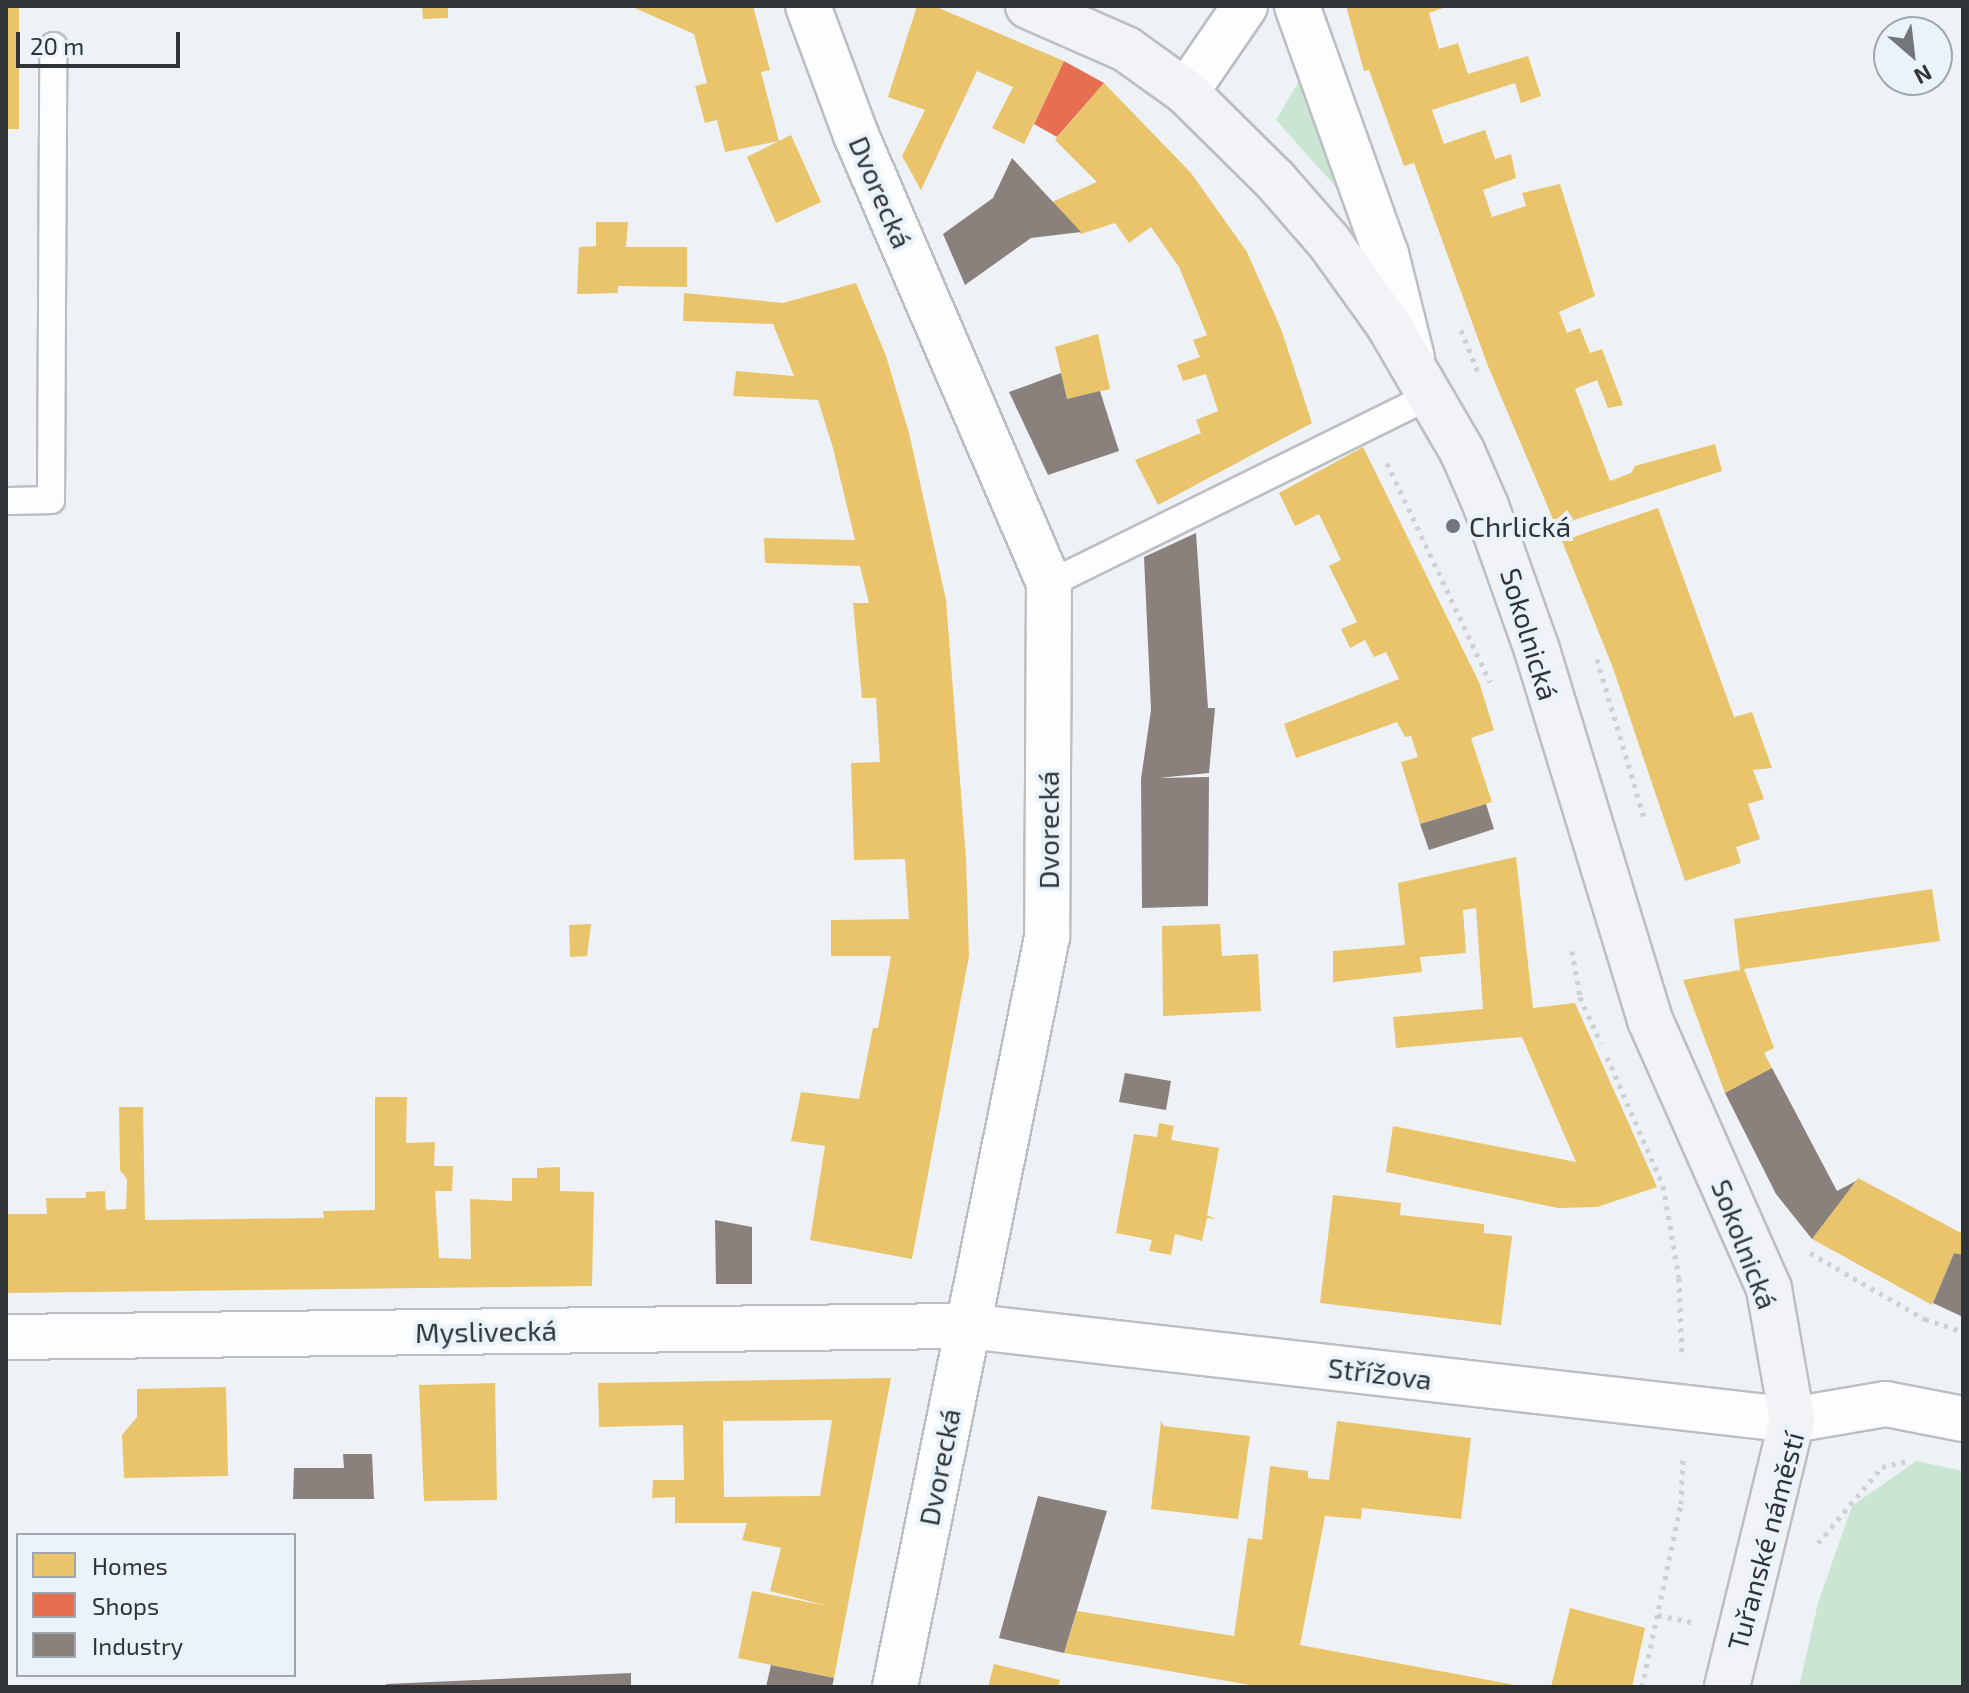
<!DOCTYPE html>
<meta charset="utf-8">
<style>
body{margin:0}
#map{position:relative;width:1969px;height:1693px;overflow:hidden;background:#eef2f6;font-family:"Exo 2",sans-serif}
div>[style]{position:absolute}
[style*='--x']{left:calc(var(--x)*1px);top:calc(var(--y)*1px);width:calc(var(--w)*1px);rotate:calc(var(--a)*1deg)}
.green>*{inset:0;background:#cae6d2}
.homes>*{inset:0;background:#e9c46a}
.shops>*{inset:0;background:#e76f51}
.industry>*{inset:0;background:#8a817c}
.path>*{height:5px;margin-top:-2.5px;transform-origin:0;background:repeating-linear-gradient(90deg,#cfd0d2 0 4px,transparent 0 10px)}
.roads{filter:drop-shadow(2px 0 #bbbec2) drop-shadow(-2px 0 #bbbec2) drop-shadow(0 2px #bbbec2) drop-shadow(0 -2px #bbbec2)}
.service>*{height:26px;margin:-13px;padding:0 13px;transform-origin:13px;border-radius:13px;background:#fcfdfe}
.minor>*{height:44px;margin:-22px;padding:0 22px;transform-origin:22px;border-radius:22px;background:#fcfdfe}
.tertiary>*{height:44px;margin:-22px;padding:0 22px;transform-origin:22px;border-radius:22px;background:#fcfdfe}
.secondary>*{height:44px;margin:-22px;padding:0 22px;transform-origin:22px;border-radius:22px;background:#f2f3f6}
.dots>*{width:22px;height:22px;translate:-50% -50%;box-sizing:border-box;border:4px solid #eaf2fa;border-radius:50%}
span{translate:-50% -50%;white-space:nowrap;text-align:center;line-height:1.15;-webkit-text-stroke:8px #eaf2fa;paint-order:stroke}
.street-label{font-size:28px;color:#313437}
.poi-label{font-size:28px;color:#313437}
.left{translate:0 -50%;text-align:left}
.frame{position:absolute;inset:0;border:8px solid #313437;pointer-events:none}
.legend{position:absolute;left:16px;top:1533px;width:280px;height:144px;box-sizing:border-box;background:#eaf2fa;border:2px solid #a0a6ac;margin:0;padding:10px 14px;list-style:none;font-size:24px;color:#313437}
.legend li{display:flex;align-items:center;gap:16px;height:40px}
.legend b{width:40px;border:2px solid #a0a6ac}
.north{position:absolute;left:1873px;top:16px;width:80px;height:80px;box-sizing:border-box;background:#eaf2fa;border:2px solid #a0a6ac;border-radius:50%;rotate:152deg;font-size:22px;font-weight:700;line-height:32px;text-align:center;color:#313437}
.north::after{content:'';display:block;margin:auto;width:28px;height:36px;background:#73767a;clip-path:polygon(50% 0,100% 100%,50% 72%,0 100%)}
.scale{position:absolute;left:16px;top:32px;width:164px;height:36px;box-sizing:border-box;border:4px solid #313437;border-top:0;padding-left:10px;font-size:24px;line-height:28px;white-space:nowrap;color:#313437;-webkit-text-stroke:6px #eaf2fa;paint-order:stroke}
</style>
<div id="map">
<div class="green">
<div style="clip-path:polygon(1302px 76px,1344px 196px,1276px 120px)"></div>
<div style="clip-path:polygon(1916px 1461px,1963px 1471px,1963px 1687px,1799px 1687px,1818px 1603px,1852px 1506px)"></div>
</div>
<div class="homes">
<div style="clip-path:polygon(6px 6px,19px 6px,19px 129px,6px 129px)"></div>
<div style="clip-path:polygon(422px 6px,448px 6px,448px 18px,423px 19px)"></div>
<div style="clip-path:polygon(630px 6px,753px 6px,770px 70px,761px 72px,779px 141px,725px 152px,717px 120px,705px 123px,695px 86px,707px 83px,694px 34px)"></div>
<div style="clip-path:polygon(917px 6px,934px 6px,1064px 61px,1024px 144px,992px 128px,1013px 87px,977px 71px,921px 190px,902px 156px,925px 110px,888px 97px)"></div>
<div style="clip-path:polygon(1346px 6px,1449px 6px,1429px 13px,1439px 49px,1458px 43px,1468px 74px,1528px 56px,1541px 96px,1521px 103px,1515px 83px,1432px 110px,1444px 144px,1485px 130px,1495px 159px,1511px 154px,1516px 178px,1483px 190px,1492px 217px,1526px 206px,1522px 193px,1560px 184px,1595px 296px,1559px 312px,1567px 333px,1580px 328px,1590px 353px,1602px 349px,1623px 405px,1608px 408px,1597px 380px,1575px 389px,1610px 481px,1631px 473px,1635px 466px,1715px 444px,1722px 471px,1556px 526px,1488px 366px,1414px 163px,1404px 166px,1369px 70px,1364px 71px)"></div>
<div style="clip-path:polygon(1104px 83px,1191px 173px,1247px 252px,1281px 329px,1312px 423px,1158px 505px,1135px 460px,1201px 433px,1196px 420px,1218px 411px,1206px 374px,1183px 381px,1177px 365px,1200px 357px,1193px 340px,1207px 335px,1179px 267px,1151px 227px,1129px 243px,1115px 223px,1081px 234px,1052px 202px,1097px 182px,1055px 140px)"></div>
<div style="clip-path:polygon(791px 135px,821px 202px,776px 223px,747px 157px)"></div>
<div style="clip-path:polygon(596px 222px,628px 222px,626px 247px,687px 247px,687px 287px,618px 286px,618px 293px,577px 294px,579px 247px,596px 246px)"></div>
<div style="clip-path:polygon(856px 283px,886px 356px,909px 433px,946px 600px,966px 858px,969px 956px,912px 1259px,810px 1240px,825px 1146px,791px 1141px,801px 1092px,859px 1099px,873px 1028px,878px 1028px,891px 956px,831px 956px,831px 920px,909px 919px,905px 859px,854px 860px,851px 763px,880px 762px,876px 698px,862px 698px,853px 603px,869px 603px,860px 566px,765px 563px,764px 538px,855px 540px,833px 448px,818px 400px,733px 396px,736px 371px,794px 376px,773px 324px,683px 321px,684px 293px,783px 303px)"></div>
<div style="clip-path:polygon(1098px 334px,1110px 389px,1067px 399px,1055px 347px)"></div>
<div style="clip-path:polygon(1363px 447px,1479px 682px,1494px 730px,1471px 738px,1492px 802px,1420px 824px,1401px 762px,1418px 757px,1411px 736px,1405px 737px,1397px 722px,1296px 758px,1284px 724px,1399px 679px,1386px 652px,1374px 657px,1365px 640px,1350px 648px,1341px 629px,1357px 622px,1329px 566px,1341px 560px,1319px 514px,1295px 526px,1279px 493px)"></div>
<div style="clip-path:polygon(1658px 508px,1734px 717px,1752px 712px,1772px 768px,1753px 770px,1764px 799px,1748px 804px,1760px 839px,1736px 847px,1741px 863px,1685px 881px,1613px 668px,1562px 541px)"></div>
<div style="clip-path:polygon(1516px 857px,1533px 1008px,1575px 1003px,1657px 1187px,1597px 1207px,1558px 1208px,1386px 1172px,1393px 1126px,1576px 1162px,1522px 1037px,1396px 1048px,1393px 1017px,1483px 1009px,1476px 908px,1463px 910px,1466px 953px,1420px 957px,1422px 972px,1333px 982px,1333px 951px,1405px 945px,1398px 883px)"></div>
<div style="clip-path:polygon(1932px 889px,1940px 941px,1744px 969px,1774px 1048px,1764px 1053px,1772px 1068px,1725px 1093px,1683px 980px,1740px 970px,1734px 919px)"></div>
<div style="clip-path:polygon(591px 924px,587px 956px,570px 957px,569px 925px)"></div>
<div style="clip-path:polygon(1220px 924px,1222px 956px,1258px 954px,1261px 1011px,1163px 1016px,1162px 926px)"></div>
<div style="clip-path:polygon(375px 1097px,407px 1097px,406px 1143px,435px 1142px,434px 1166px,453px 1166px,452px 1191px,435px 1191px,439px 1258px,471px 1259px,470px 1199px,512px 1201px,512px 1178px,537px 1178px,537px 1168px,560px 1167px,560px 1191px,594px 1192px,592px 1286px,6px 1293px,6px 1214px,47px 1214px,46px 1198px,86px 1198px,86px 1192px,105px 1191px,106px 1210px,126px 1209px,127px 1179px,120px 1170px,119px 1107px,143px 1107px,145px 1220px,324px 1218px,323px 1211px,375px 1210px)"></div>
<div style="clip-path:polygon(1159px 1123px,1174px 1126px,1171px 1140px,1219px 1148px,1207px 1215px,1216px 1219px,1207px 1218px,1202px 1241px,1175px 1234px,1171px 1255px,1149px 1251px,1152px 1240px,1116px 1233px,1134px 1134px,1157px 1137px)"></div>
<div style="clip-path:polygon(1858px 1178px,1963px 1234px,1963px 1255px,1954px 1253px,1932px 1305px,1812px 1239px)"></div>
<div style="clip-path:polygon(1333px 1195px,1401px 1203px,1400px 1215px,1484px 1224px,1484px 1233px,1512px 1236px,1501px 1325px,1320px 1303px)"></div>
<div style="clip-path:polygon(evenodd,891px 1378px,834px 1678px,738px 1658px,752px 1591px,828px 1606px,770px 1591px,781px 1548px,742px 1540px,747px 1523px,675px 1523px,675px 1497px,652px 1498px,653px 1480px,684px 1480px,683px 1425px,599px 1427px,598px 1383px,891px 1378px,832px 1420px,820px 1496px,724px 1497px,723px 1421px,832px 1420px)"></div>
<div style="clip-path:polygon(495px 1383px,497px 1500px,424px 1501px,419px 1385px)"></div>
<div style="clip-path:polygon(226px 1387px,228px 1476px,124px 1478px,122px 1435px,137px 1417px,137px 1389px)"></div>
<div style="clip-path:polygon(1161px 1421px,1164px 1426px,1250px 1436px,1238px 1519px,1151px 1509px)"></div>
<div style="clip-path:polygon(1337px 1421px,1471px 1438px,1461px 1519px,1362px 1508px,1361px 1519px,1325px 1516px,1300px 1645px,1526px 1687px,1262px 1687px,1064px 1653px,1077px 1611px,1234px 1636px,1248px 1538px,1262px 1540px,1270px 1466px,1308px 1471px,1308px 1478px,1329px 1480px)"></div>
<div style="clip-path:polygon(1570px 1608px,1645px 1628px,1632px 1687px,1551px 1687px)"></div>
<div style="clip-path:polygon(994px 1664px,1060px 1680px,1058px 1687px,988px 1687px)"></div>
</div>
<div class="shops">
<div style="clip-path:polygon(1064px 61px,1104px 83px,1057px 137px,1034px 124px)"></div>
</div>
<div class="industry">
<div style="clip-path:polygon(1012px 158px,1081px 232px,1031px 238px,965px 285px,943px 234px,993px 198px)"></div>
<div style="clip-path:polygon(1061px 373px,1067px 399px,1100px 391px,1119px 451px,1048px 475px,1009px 392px)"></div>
<div style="clip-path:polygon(1196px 533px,1208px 708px,1215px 708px,1209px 773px,1158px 778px,1209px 777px,1208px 906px,1142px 908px,1141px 779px,1151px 710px,1144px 557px)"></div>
<div style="clip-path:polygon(1486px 804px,1494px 829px,1429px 850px,1420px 824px)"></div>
<div style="clip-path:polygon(1772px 1068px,1837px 1191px,1856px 1181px,1812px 1239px,1776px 1194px,1725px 1093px)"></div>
<div style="clip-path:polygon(1125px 1073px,1171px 1081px,1166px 1110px,1119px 1102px)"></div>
<div style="clip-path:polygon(715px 1220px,752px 1227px,752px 1284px,716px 1284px)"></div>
<div style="clip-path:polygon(1954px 1253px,1963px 1255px,1963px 1317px,1933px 1303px)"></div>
<div style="clip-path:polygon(343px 1454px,372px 1454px,374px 1499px,293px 1499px,294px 1468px,344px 1468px)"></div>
<div style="clip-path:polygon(1038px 1496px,1107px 1511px,1064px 1653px,999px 1638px)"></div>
<div style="clip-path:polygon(771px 1665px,834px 1678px,832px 1687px,766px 1687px)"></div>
<div style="clip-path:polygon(631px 1673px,631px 1687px,386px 1687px,386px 1684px)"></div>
</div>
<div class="path">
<div style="--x:1461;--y:330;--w:45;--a:68"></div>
<div style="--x:1387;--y:463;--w:242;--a:64.8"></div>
<div style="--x:1597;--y:659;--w:166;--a:73.5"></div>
<div style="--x:1572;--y:951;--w:47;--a:80.1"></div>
<div style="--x:1580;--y:997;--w:51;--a:65.9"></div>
<div style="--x:1607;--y:1057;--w:141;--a:66.5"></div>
<div style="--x:1663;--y:1186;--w:93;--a:80.1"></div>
<div style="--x:1679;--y:1278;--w:80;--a:87.9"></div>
<div style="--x:1810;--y:1253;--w:133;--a:29.9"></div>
<div style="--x:1925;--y:1319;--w:40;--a:18.9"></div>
<div style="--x:1818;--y:1543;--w:99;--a:-49.9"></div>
<div style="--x:1882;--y:1467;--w:26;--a:-13"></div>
<div style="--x:1658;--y:1615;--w:35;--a:12"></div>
<div style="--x:1642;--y:1687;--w:187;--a:-78"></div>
<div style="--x:1681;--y:1504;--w:48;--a:-87.6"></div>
</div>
<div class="roads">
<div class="service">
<div style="--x:6;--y:501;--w:45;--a:-1.3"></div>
<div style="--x:51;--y:500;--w:454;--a:-89.7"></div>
<div style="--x:1049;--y:584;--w:427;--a:-26.3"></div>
</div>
<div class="minor">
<div style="--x:808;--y:6;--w:138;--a:69.6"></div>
<div style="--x:856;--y:135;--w:489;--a:66.7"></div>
<div style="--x:1049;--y:584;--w:353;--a:90.3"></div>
<div style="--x:1047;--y:937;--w:765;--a:101.46"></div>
<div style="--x:6;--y:1337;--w:961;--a:-0.66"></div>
<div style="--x:967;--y:1326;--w:830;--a:6.5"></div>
<div style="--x:1792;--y:1420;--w:95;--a:-9.7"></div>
<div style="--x:1886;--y:1404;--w:78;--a:11"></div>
</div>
<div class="tertiary">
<div style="--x:1297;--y:6;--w:263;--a:70.3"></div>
<div style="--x:1386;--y:254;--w:107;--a:76"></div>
<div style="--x:1186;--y:92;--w:104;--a:-55.5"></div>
</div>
<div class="secondary">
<div style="--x:1028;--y:6;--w:107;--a:23.7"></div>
<div style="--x:1126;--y:49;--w:74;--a:35.6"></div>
<div style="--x:1186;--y:92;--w:125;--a:44.7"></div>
<div style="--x:1275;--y:180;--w:82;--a:48.9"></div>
<div style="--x:1329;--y:242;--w:101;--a:54.3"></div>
<div style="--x:1388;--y:324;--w:147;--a:59.8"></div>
<div style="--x:1462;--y:451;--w:60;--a:66.4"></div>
<div style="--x:1486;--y:506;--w:153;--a:70.5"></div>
<div style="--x:1537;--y:650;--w:387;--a:73"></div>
<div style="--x:1650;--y:1020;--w:294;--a:66.1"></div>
<div style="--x:1769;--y:1289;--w:133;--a:80"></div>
<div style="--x:1792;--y:1420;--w:275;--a:103.7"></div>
</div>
</div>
<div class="dots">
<div style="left:1453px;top:526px;background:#73767a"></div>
</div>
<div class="street-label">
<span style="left:881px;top:192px;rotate:67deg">Dvorecká</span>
<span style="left:1530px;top:634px;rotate:73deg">Sokolnická</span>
<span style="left:1048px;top:830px;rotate:-90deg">Dvorecká</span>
<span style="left:1745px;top:1244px;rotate:69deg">Sokolnická</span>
<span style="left:486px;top:1331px;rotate:-1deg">Myslivecká</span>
<span style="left:1380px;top:1373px;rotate:7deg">Střížova</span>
<span style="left:939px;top:1467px;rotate:-79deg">Dvorecká</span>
<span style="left:1765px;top:1541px;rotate:-75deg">Tuřanské náměstí</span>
</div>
<div class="poi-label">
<span class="left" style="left:1469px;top:526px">Chrlická</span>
</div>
<div class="frame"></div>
<ul class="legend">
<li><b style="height:22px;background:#e9c46a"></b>Homes</li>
<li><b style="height:22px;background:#e76f51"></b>Shops</li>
<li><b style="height:22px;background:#8a817c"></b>Industry</li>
</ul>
<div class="north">N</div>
<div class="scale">20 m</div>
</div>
